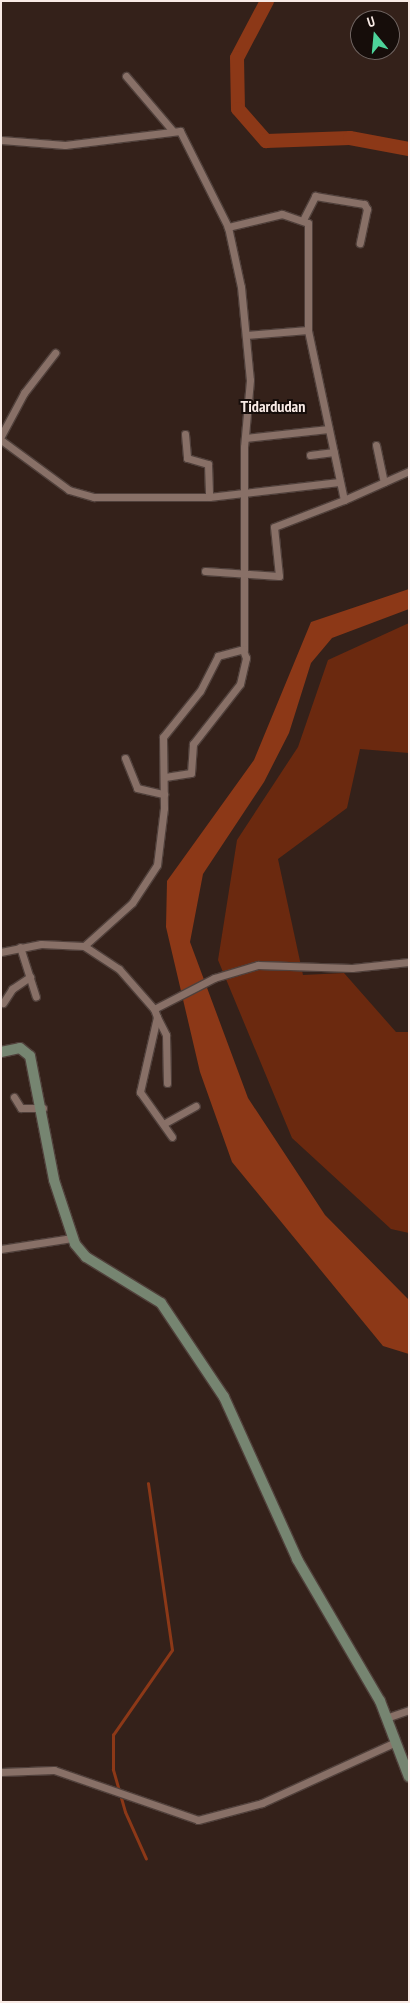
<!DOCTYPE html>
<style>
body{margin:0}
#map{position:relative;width:410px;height:2003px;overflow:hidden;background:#34211a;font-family:"PT Sans Narrow",sans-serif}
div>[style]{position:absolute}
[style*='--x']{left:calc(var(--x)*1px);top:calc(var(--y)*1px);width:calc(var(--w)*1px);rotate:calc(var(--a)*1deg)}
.green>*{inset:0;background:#6b290f}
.water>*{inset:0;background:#8c3817}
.stream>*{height:2.5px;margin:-1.25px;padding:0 1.25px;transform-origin:1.25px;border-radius:1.25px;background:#8c3817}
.river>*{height:14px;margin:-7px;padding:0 7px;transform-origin:7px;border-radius:7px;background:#8c3817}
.roads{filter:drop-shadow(1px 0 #50403b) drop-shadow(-1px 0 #50403b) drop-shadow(0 1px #50403b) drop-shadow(0 -1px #50403b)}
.street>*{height:7px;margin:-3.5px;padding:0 3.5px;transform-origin:3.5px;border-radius:3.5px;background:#887067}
.secondary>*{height:10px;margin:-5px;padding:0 5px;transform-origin:5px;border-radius:5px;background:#768571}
span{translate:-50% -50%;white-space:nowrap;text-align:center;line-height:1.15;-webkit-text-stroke:4px #160d0a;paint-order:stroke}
.quarter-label{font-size:16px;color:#f8eae5;font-weight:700}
.frame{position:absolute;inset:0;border:2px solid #f8eae5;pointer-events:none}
.north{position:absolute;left:350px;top:10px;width:50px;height:50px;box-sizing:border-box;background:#160d0a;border:1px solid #706562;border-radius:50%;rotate:343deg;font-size:14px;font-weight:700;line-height:20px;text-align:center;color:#f8eae5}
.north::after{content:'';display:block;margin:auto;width:18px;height:22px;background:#4dd39a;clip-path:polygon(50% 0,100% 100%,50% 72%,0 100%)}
</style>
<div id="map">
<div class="green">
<div style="clip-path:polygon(409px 623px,409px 753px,360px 749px,347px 808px,278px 859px,303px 975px,344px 973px,396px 1032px,409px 1032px,409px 1233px,391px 1229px,292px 1138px,218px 960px,237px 840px,298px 747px,328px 660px)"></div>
</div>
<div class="water">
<div style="clip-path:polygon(409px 589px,409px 609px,332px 638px,311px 663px,289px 733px,264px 782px,203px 874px,190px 942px,248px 1098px,325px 1215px,409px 1300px,409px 1354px,383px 1346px,232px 1162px,200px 1072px,166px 927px,167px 881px,254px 760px,311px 622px)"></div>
</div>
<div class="stream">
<div style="--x:146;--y:1859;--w:51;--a:-114.1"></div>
<div style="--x:125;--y:1812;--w:44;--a:-105.9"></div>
<div style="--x:113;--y:1770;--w:35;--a:-90"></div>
<div style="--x:113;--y:1735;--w:103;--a:-55.2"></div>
<div style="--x:172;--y:1650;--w:168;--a:-98.2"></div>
</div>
<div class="river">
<div style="--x:267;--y:1;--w:64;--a:117.8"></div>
<div style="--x:237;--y:58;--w:51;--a:88.9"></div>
<div style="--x:238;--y:109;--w:43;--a:48.8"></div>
<div style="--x:266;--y:141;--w:84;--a:-2"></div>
<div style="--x:350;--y:138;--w:60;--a:10.6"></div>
</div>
<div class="roads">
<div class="street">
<div style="--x:126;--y:76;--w:71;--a:49.6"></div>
<div style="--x:1;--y:140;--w:64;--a:4.5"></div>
<div style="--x:65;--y:145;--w:116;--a:-6.9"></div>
<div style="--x:180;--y:131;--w:107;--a:63.4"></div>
<div style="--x:228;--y:227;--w:61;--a:77.8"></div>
<div style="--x:241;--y:287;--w:93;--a:84.5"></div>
<div style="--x:250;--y:380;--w:67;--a:95.1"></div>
<div style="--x:244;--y:447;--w:202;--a:90"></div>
<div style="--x:244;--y:649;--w:27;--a:165"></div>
<div style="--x:218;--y:656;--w:39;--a:117"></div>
<div style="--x:200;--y:691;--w:59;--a:128.8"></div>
<div style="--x:163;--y:737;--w:71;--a:89.2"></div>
<div style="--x:164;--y:808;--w:57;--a:97"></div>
<div style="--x:157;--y:865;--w:45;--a:123.3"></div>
<div style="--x:132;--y:903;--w:64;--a:138.1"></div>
<div style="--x:84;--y:946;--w:43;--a:-177.3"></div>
<div style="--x:41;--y:944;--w:41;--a:168.7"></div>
<div style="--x:304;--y:218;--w:25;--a:-63"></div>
<div style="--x:315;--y:196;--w:50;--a:9.3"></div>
<div style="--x:364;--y:204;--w:6;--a:59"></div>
<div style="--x:367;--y:209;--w:35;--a:102"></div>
<div style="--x:246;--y:335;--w:62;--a:-4.6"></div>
<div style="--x:185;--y:434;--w:24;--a:85"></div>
<div style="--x:187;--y:458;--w:22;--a:16"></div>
<div style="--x:208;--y:464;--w:33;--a:88"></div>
<div style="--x:1;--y:436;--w:49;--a:-61.9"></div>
<div style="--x:24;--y:393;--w:51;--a:-52.2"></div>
<div style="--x:245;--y:438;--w:84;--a:-6.1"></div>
<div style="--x:1;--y:440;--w:84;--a:36.3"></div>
<div style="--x:69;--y:490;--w:26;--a:16"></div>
<div style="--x:94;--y:497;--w:115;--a:0"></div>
<div style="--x:209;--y:497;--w:131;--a:-6.6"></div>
<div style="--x:376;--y:445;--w:38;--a:78"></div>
<div style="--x:310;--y:455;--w:24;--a:-7"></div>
<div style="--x:344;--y:500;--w:71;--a:-24"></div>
<div style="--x:205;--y:571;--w:74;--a:3.9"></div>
<div style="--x:279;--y:576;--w:49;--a:-95.8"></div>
<div style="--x:274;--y:527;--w:75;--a:-21.1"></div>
<div style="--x:344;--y:500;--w:174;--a:-102"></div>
<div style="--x:308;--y:330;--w:107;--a:-90"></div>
<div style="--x:308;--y:223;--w:28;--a:-161"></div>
<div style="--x:282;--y:214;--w:56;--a:166.5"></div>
<div style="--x:125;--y:758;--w:32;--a:68"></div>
<div style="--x:137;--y:788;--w:28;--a:13"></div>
<div style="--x:165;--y:777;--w:26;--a:-9"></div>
<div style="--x:191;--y:773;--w:29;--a:-86"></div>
<div style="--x:193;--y:744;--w:76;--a:-51.9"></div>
<div style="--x:240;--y:684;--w:27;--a:-77"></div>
<div style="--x:246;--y:658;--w:9;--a:-111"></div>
<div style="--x:84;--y:946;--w:42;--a:33.3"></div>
<div style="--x:119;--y:969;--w:53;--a:48.8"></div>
<div style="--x:154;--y:1009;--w:9;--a:69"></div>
<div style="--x:157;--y:1017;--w:77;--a:102.8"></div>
<div style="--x:140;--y:1092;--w:55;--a:54.6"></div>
<div style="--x:20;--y:947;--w:52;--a:72.3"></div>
<div style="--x:3;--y:1003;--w:17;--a:-57"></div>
<div style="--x:12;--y:989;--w:22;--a:-34"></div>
<div style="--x:154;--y:1009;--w:68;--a:-27.3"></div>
<div style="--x:214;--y:978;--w:46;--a:-16.5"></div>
<div style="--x:258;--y:965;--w:94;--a:1.8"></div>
<div style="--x:352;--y:968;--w:57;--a:-6"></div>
<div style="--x:157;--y:1017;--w:20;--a:63"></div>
<div style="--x:166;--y:1035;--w:48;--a:88.8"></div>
<div style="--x:14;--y:1097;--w:13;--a:58"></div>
<div style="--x:21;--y:1108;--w:22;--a:0"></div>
<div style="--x:165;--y:1123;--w:35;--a:-29"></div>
<div style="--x:1;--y:1249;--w:72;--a:-8.8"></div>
<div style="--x:386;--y:1718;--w:24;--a:-19"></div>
<div style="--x:1;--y:1772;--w:53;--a:-2.2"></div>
<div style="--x:54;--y:1770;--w:152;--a:19.1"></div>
<div style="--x:198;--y:1820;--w:66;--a:-14.9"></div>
<div style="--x:262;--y:1803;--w:147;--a:-24.5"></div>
</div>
<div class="secondary">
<div style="--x:1;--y:1052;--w:19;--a:-12"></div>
<div style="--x:20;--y:1048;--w:13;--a:39"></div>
<div style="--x:30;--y:1056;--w:126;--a:79"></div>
<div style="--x:54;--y:1180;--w:67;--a:71.8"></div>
<div style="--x:75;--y:1244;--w:17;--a:50"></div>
<div style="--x:86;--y:1257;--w:88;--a:31.5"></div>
<div style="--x:161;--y:1303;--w:113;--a:56.2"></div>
<div style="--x:224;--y:1397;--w:178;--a:65.7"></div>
<div style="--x:297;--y:1559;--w:164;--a:59.7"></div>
<div style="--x:380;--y:1701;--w:81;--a:69.1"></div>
</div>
</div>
<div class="quarter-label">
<span style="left:273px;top:406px">Tidardudan</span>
</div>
<div class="frame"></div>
<div class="north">U</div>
</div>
